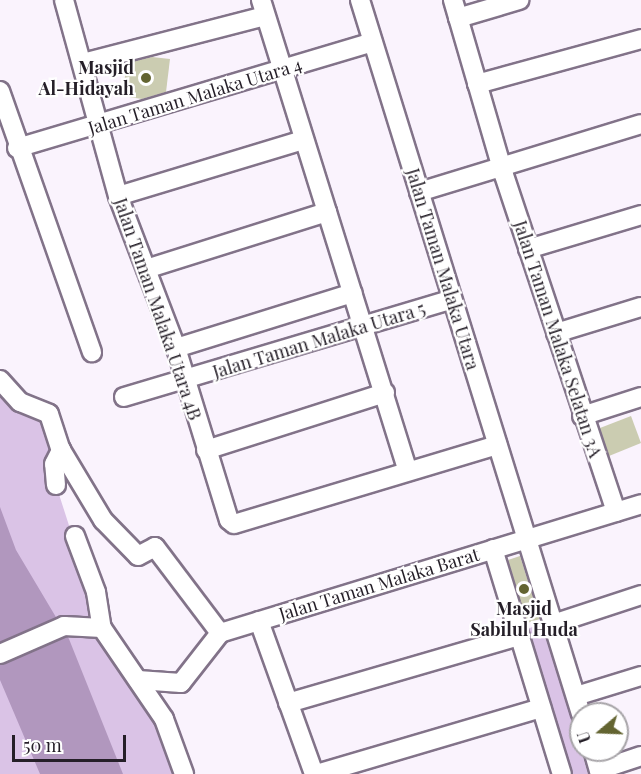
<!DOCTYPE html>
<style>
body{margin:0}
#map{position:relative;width:641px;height:774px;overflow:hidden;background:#faf3fd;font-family:"Playfair Display",serif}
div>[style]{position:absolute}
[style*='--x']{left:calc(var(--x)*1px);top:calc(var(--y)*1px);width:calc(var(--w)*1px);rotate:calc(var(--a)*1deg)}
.green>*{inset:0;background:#dac3e6}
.water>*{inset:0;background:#b197be}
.building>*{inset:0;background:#cbccb1}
.roads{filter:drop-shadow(2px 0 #827389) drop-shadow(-2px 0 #827389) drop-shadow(0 2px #827389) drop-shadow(0 -2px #827389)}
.minor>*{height:18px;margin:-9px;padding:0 9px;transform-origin:9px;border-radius:9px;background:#fff}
.dots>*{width:16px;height:16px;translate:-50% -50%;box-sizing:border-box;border:3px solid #fff;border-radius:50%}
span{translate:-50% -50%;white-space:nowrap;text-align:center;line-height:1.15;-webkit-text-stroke:4.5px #fff;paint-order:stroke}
.poi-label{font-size:18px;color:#251f28;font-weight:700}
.right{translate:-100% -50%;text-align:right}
.street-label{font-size:18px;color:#251f28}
.north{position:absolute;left:569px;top:702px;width:60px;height:60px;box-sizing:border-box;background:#fff;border:2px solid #a8a5a9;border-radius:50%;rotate:251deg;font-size:16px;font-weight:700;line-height:24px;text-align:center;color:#251f28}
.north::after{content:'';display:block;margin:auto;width:21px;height:27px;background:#636431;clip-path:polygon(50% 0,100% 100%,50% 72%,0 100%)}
.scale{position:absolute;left:12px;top:735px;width:114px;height:27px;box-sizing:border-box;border:3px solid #251f28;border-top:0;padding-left:8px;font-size:18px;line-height:21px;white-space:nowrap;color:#251f28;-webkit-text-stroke:4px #fff;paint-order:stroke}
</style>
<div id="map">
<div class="green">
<div style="clip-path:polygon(0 380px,49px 414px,56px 485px,102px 628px,138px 680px,184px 774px,0 774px)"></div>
<div style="clip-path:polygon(543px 623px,588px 774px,562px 774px,522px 631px)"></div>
</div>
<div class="water">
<div style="clip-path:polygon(0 507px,16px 550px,69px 639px,123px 774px,40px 774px,0 680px)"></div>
</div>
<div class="building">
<div style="clip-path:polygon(152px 57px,170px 59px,166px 92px,142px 99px,122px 96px,127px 63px)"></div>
<div style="clip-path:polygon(631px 416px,641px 443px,609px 456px,600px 428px)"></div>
<div style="clip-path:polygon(520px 556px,540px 619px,527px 623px,508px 560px)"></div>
</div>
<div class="roads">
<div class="minor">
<div style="--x:64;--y:0;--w:203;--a:74.6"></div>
<div style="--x:118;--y:196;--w:163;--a:69.1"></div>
<div style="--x:176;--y:348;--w:180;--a:72.9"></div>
<div style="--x:229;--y:520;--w:6;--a:39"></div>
<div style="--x:234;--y:524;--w:275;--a:-16.7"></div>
<div style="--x:261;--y:0;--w:493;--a:72.7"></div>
<div style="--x:360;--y:0;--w:747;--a:72.8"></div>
<div style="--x:453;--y:0;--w:182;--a:73.8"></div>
<div style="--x:504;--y:175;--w:355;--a:71.6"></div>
<div style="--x:458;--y:18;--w:64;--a:-16.4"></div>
<div style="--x:83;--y:63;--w:188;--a:-14.5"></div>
<div style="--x:477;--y:84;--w:170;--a:-15.3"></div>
<div style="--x:0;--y:91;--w:277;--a:70.6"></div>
<div style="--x:17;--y:148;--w:371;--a:-16.6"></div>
<div style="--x:419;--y:192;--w:232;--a:-17"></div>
<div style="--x:118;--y:196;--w:193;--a:-16.8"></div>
<div style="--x:528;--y:249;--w:118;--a:-16.7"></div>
<div style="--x:146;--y:269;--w:190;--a:-17.5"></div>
<div style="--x:556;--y:333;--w:89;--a:-17"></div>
<div style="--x:176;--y:348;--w:185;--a:-17.3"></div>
<div style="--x:0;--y:380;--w:30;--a:48"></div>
<div style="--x:20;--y:402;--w:31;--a:22"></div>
<div style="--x:49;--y:414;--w:38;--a:72"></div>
<div style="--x:61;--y:450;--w:82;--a:59"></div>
<div style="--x:103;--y:520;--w:50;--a:45.8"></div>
<div style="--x:138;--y:556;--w:19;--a:-28"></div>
<div style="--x:155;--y:547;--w:108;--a:52.9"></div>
<div style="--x:124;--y:397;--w:342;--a:-16.6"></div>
<div style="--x:582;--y:416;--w:62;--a:-17.9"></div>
<div style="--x:206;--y:450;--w:188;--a:-17.7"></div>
<div style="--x:56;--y:485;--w:21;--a:-95"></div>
<div style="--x:54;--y:464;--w:16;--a:-63"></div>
<div style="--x:75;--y:536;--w:60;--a:69.4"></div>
<div style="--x:96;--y:592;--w:36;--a:81"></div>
<div style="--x:493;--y:549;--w:235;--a:73"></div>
<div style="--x:259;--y:621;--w:163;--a:70.2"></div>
<div style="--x:553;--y:624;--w:93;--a:-18.2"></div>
<div style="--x:0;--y:654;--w:70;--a:-23.6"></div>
<div style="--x:64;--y:626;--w:38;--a:3"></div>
<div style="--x:102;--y:628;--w:110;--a:55.7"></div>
<div style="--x:164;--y:719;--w:59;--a:70"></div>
<div style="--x:138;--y:680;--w:43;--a:4"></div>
<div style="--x:181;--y:683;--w:63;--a:-52"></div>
<div style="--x:220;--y:633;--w:440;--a:-17"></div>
<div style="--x:576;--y:696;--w:68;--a:-17.1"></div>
<div style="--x:288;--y:703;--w:241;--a:-16.2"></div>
<div style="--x:593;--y:750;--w:25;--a:74"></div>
<div style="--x:599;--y:770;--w:44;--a:-18.4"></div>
<div style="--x:317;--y:774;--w:234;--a:-16.4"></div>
</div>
</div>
<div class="dots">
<div style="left:146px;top:78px;background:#636431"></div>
<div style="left:524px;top:589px;background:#636431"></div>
</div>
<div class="poi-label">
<span class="right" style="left:134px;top:78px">Masjid<br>Al-Hidayah</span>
<span style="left:524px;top:619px">Masjid<br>Sabilul Huda</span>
</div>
<div class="street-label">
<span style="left:195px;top:96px;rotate:-17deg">Jalan Taman Malaka Utara 4</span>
<span style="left:443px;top:269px;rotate:73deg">Jalan Taman Malaka Utara</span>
<span style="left:158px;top:309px;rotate:71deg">Jalan Taman Malaka Utara 4B</span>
<span style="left:558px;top:339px;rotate:72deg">Jalan Taman Malaka Selatan 3A</span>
<span style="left:319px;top:340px;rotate:-17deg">Jalan Taman Malaka Utara 5</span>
<span style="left:379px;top:584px;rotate:-17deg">Jalan Taman Malaka Barat</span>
</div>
<div class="north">U</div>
<div class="scale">50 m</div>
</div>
